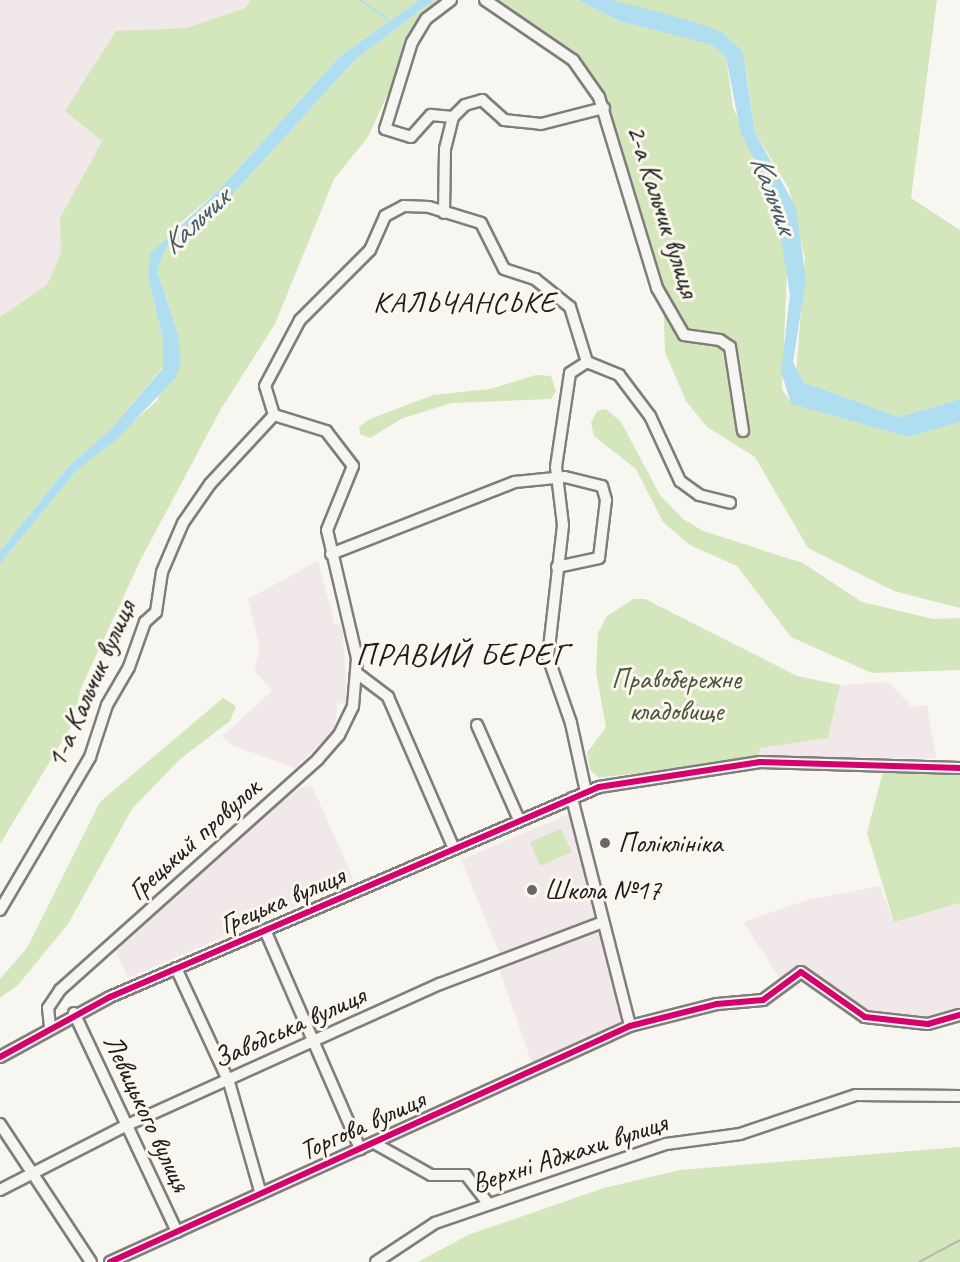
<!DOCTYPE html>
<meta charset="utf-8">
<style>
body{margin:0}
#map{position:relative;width:960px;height:1262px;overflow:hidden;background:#f8f6f0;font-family:Caveat,sans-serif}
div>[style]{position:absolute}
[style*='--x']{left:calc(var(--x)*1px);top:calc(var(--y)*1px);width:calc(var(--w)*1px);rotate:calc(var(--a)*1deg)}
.built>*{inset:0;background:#f1e9e9}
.green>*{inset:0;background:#d4e6bc}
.water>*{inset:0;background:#b0def1}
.stream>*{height:2px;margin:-1px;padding:0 1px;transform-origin:1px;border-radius:1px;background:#b0def1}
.roads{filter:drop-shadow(2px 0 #7f7e7b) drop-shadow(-2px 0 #7f7e7b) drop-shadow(0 2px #7f7e7b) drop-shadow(0 -2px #7f7e7b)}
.minor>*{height:10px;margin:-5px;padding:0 5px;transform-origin:5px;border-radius:5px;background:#f6f5f1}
.rail>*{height:2px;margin:-1px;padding:0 1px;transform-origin:1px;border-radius:1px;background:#b7b6b4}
.cycleway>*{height:6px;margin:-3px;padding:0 3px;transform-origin:3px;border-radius:3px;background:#d6006c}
.dots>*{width:16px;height:16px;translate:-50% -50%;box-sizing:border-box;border:3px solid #fbf7ec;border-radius:50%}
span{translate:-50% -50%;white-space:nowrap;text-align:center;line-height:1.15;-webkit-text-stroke:6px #fbf7ec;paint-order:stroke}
.street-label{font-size:28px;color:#1c1c1c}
.park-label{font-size:28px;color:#4a543f}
.poi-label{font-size:28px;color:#1c1c1c}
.left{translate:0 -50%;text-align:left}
.water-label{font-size:30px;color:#455c67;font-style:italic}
.neighbourhood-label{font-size:30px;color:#1c1c1c;letter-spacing:1.5px}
.quarter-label{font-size:32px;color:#1c1c1c;letter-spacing:1.5px}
</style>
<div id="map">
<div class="built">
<div style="clip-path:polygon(0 0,251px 0,245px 8px,186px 28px,116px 32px,102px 141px,60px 218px,61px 253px,47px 285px,0 317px)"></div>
<div style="clip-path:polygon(318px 561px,335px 624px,340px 623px,343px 635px,347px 704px,338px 703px,334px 730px,295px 768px,231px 745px,222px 736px,272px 691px,254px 670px,260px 649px,248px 599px)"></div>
<div style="clip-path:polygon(888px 682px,912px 707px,927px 705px,936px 758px,759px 757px,760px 748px,828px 738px,840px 685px)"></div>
<div style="clip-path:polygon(307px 785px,313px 788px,354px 881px,128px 978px,116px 951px,283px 799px)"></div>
<div style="clip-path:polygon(571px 813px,598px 920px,501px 956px,461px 860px)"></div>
<div style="clip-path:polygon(880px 886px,894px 922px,960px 903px,960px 1011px,927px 1020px,865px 1013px,851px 1008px,809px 970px,792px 971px,781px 980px,743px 922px,807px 900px)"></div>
<div style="clip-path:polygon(600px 928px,625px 1024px,533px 1066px,498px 966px)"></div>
</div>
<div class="green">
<div style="clip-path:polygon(251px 0,419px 0,339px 57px,219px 190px,179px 224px,148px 276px,163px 341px,163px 367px,110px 430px,68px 467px,0 551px,0 317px,47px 285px,61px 253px,60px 218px,102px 141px,65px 111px,116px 31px,186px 28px,245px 8px)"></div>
<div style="clip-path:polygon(434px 0,446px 0,424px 16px,368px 137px,334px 179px,275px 324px,221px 409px,141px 559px,81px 688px,72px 725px,0 844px,0 564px,76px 471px,157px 401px,178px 334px,157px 270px,166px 248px,234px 193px,354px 61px)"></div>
<div style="clip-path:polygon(490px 0,578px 0,619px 21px,712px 45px,726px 57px,733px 108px,774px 196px,787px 269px,782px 389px,792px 404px,909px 437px,960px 422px,960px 608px,894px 591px,808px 548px,755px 457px,707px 427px,686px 401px,665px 352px,663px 295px,609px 106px,582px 67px)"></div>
<div style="clip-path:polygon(612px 0,937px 0,911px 198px,960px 230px,960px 399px,899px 417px,803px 382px,796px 374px,805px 259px,789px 189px,755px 132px,746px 68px,722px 32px)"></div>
<div style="clip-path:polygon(536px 375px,551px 376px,556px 391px,551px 399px,452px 403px,403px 418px,370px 438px,360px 434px,359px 427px,368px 420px,433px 395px,490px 389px)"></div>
<div style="clip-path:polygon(606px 409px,621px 422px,660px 495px,683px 519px,703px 531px,803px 563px,862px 602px,933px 619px,960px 618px,960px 670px,872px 673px,791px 637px,737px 566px,690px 545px,663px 522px,636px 469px,594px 436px,591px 423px,597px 411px)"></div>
<div style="clip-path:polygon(633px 599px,645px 599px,797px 676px,840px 685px,828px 738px,760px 748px,759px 757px,599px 778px,590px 770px,587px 753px,606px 727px,596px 672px,598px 633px,607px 616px)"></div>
<div style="clip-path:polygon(223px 698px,236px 706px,230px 721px,179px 760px,132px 809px,68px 924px,18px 985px,0 998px,0 979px,27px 948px,100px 802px)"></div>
<div style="clip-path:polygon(885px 764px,960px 770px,960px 903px,894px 922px,867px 833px)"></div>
<div style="clip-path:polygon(561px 829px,572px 852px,540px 866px,530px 842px)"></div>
<div style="clip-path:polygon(960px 1147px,960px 1262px,418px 1262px,468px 1235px,604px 1188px,680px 1170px)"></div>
</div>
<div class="water">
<div style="clip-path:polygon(419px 0,434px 0,354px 61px,234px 193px,166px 248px,157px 270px,178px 334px,181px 361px,176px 377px,116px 440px,76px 471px,0 564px,0 551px,68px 467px,110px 430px,163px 368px,163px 341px,148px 276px,150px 254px,219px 190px,339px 57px)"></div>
<div style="clip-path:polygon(578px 0,612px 0,692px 21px,722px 32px,743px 52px,755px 132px,796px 208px,806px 279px,793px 362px,803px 382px,899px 417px,960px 399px,960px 422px,909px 437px,791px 404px,781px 371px,790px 295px,774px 196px,741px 134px,726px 57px,712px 45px,619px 21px)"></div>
</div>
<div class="stream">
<div style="--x:360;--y:0;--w:33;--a:35"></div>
</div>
<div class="roads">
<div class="minor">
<div style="--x:451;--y:0;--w:31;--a:143"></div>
<div style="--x:426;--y:19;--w:27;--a:121"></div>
<div style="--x:412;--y:42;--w:91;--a:107.2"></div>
<div style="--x:385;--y:129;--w:27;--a:17"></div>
<div style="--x:411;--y:137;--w:30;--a:-48"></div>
<div style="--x:431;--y:115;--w:22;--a:5"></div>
<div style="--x:485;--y:0;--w:107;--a:34.3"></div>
<div style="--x:573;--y:60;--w:45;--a:54.9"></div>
<div style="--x:599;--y:97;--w:200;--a:73.1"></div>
<div style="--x:657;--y:288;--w:54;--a:60.1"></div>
<div style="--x:684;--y:335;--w:36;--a:8"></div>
<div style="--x:720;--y:340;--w:12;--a:35"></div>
<div style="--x:730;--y:347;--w:85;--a:81.2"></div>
<div style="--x:444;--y:213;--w:64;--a:-89.1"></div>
<div style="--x:445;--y:149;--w:33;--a:-76"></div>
<div style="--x:453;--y:117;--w:17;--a:-45"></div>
<div style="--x:465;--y:105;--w:18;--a:-16"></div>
<div style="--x:482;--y:100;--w:30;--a:42"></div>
<div style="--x:504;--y:120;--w:37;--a:6"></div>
<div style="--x:541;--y:124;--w:65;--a:-14.3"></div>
<div style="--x:274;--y:415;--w:30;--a:-107"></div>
<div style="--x:265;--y:386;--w:75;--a:-62.1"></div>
<div style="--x:300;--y:320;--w:99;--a:-45"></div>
<div style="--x:370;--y:250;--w:37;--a:-66"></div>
<div style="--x:385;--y:216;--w:21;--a:-28"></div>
<div style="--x:404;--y:206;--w:25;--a:2"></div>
<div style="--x:429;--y:207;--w:54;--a:17.1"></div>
<div style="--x:481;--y:223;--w:51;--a:63.4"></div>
<div style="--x:504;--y:269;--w:33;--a:18"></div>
<div style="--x:535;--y:279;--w:45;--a:38.7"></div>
<div style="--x:570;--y:307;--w:58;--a:72.8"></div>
<div style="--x:331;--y:554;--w:198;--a:-21.4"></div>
<div style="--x:515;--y:482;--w:50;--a:-5.7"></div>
<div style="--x:565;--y:477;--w:38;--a:14"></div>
<div style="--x:602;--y:486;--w:15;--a:74"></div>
<div style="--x:606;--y:500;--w:58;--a:96.9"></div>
<div style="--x:599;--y:558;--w:43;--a:167.9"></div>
<div style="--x:358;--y:674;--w:38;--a:37"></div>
<div style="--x:388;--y:697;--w:166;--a:66.5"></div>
<div style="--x:477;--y:725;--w:104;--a:66.1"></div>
<div style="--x:586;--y:792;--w:71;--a:-102.3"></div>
<div style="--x:571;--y:723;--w:70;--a:-109.2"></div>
<div style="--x:548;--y:657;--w:133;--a:-83.5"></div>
<div style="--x:563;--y:525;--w:58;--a:-96.9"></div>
<div style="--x:556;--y:467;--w:95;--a:-81.5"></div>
<div style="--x:570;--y:373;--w:20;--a:-33"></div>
<div style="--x:587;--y:362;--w:35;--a:22"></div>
<div style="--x:619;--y:375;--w:51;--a:52.9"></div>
<div style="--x:650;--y:416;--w:72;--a:65.2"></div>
<div style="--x:680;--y:481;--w:24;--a:36"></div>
<div style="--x:699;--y:495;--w:32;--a:14"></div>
<div style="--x:572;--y:798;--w:235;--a:75.7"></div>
<div style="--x:0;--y:910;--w:178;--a:-59.5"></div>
<div style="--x:90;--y:757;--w:55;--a:-71.9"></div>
<div style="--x:107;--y:705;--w:44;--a:-59.9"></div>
<div style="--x:129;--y:667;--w:48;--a:-70.4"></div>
<div style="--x:145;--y:622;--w:15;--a:-42"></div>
<div style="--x:156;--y:612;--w:40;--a:-81.5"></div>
<div style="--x:162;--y:572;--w:53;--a:-66.8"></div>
<div style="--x:183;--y:523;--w:47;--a:-55.3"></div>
<div style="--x:210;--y:484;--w:94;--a:-47.2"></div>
<div style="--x:265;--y:930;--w:239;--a:66.5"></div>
<div style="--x:176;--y:968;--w:126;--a:65.1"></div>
<div style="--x:229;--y:1082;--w:116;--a:74.1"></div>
<div style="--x:74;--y:1013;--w:242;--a:64.8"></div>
<div style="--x:50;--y:1027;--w:19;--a:-96"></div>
<div style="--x:48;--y:1008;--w:22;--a:-56"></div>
<div style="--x:60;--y:990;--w:346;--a:-41.8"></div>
<div style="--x:318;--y:759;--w:32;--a:-49"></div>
<div style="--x:339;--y:735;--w:32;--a:-64"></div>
<div style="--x:353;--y:706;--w:48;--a:-85.2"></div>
<div style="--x:357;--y:658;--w:131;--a:-103.2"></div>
<div style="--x:327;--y:530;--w:69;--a:-67.9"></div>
<div style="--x:353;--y:466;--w:44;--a:-127.6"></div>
<div style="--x:326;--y:431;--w:54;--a:-162.9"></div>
<div style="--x:0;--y:1057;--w:125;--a:-28.6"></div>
<div style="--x:110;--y:997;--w:532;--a:-23.24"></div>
<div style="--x:599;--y:787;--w:163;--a:-8.8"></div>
<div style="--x:760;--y:762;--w:200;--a:1.7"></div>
<div style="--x:0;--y:1124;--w:165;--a:56.6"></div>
<div style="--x:374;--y:1143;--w:65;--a:29.3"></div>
<div style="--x:431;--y:1175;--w:35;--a:0"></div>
<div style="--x:466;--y:1175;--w:36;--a:52"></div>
<div style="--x:0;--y:1190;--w:140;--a:-27.1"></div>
<div style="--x:125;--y:1126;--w:346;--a:-24.3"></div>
<div style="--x:440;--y:984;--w:174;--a:-20.8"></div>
<div style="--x:110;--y:1262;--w:571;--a:-24.41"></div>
<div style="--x:630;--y:1026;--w:90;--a:-14.2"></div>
<div style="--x:717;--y:1004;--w:46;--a:-5"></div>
<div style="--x:763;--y:1000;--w:47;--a:-36.4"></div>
<div style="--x:801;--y:972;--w:78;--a:35.1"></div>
<div style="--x:865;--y:1017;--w:63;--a:6.3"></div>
<div style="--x:928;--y:1024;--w:33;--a:-16"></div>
<div style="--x:376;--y:1262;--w:71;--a:-33.5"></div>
<div style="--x:435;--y:1223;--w:244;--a:-18.9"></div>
<div style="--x:666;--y:1144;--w:75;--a:-7.7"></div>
<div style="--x:740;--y:1134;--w:122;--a:-18.6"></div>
<div style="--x:856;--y:1095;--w:104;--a:0.6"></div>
</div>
</div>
<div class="rail">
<div style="--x:919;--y:1262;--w:47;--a:-28.2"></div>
</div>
<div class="cycleway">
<div style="--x:0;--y:1057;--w:125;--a:-28.6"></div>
<div style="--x:110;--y:997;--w:532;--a:-23.24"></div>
<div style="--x:599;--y:787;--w:163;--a:-8.8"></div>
<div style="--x:760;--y:762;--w:200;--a:1.7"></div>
<div style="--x:110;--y:1262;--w:571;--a:-24.41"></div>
<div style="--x:630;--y:1026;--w:90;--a:-14.2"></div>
<div style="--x:717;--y:1004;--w:46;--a:-5"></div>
<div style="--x:763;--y:1000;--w:47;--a:-36.4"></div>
<div style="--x:801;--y:972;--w:78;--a:35.1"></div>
<div style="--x:865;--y:1017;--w:63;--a:6.3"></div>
<div style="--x:928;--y:1024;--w:33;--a:-16"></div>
</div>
<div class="dots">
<div style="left:605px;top:843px;background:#696866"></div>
<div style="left:532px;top:890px;background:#696866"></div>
</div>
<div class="street-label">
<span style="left:663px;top:211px;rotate:72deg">2-а Кальчик вулиця</span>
<span style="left:91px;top:684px;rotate:-66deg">1-а Кальчик вулиця</span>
<span style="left:194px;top:839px;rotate:-42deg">Грецький провулок</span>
<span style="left:282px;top:900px;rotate:-23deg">Грецька вулиця</span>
<span style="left:289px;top:1027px;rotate:-24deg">Заводська вулиця</span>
<span style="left:147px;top:1113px;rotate:65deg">Левицького вулиця</span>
<span style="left:362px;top:1125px;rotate:-24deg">Торгова вулиця</span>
<span style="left:569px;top:1153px;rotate:-18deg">Верхні Аджахи вулиця</span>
</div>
<div class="park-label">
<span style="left:676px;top:695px">Правобережне<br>кладовище</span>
</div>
<div class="poi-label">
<span class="left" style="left:618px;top:843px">Поліклініка</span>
<span class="left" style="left:544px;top:890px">Школа №17</span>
</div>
<div class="water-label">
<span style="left:774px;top:194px;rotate:69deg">Кальчик</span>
<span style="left:195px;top:221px;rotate:-43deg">Кальчик</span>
</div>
<div class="neighbourhood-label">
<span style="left:465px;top:302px">КАЛЬЧАНСЬКЕ</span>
</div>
<div class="quarter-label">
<span style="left:462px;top:655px">ПРАВИЙ БЕРЕГ</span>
</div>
</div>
